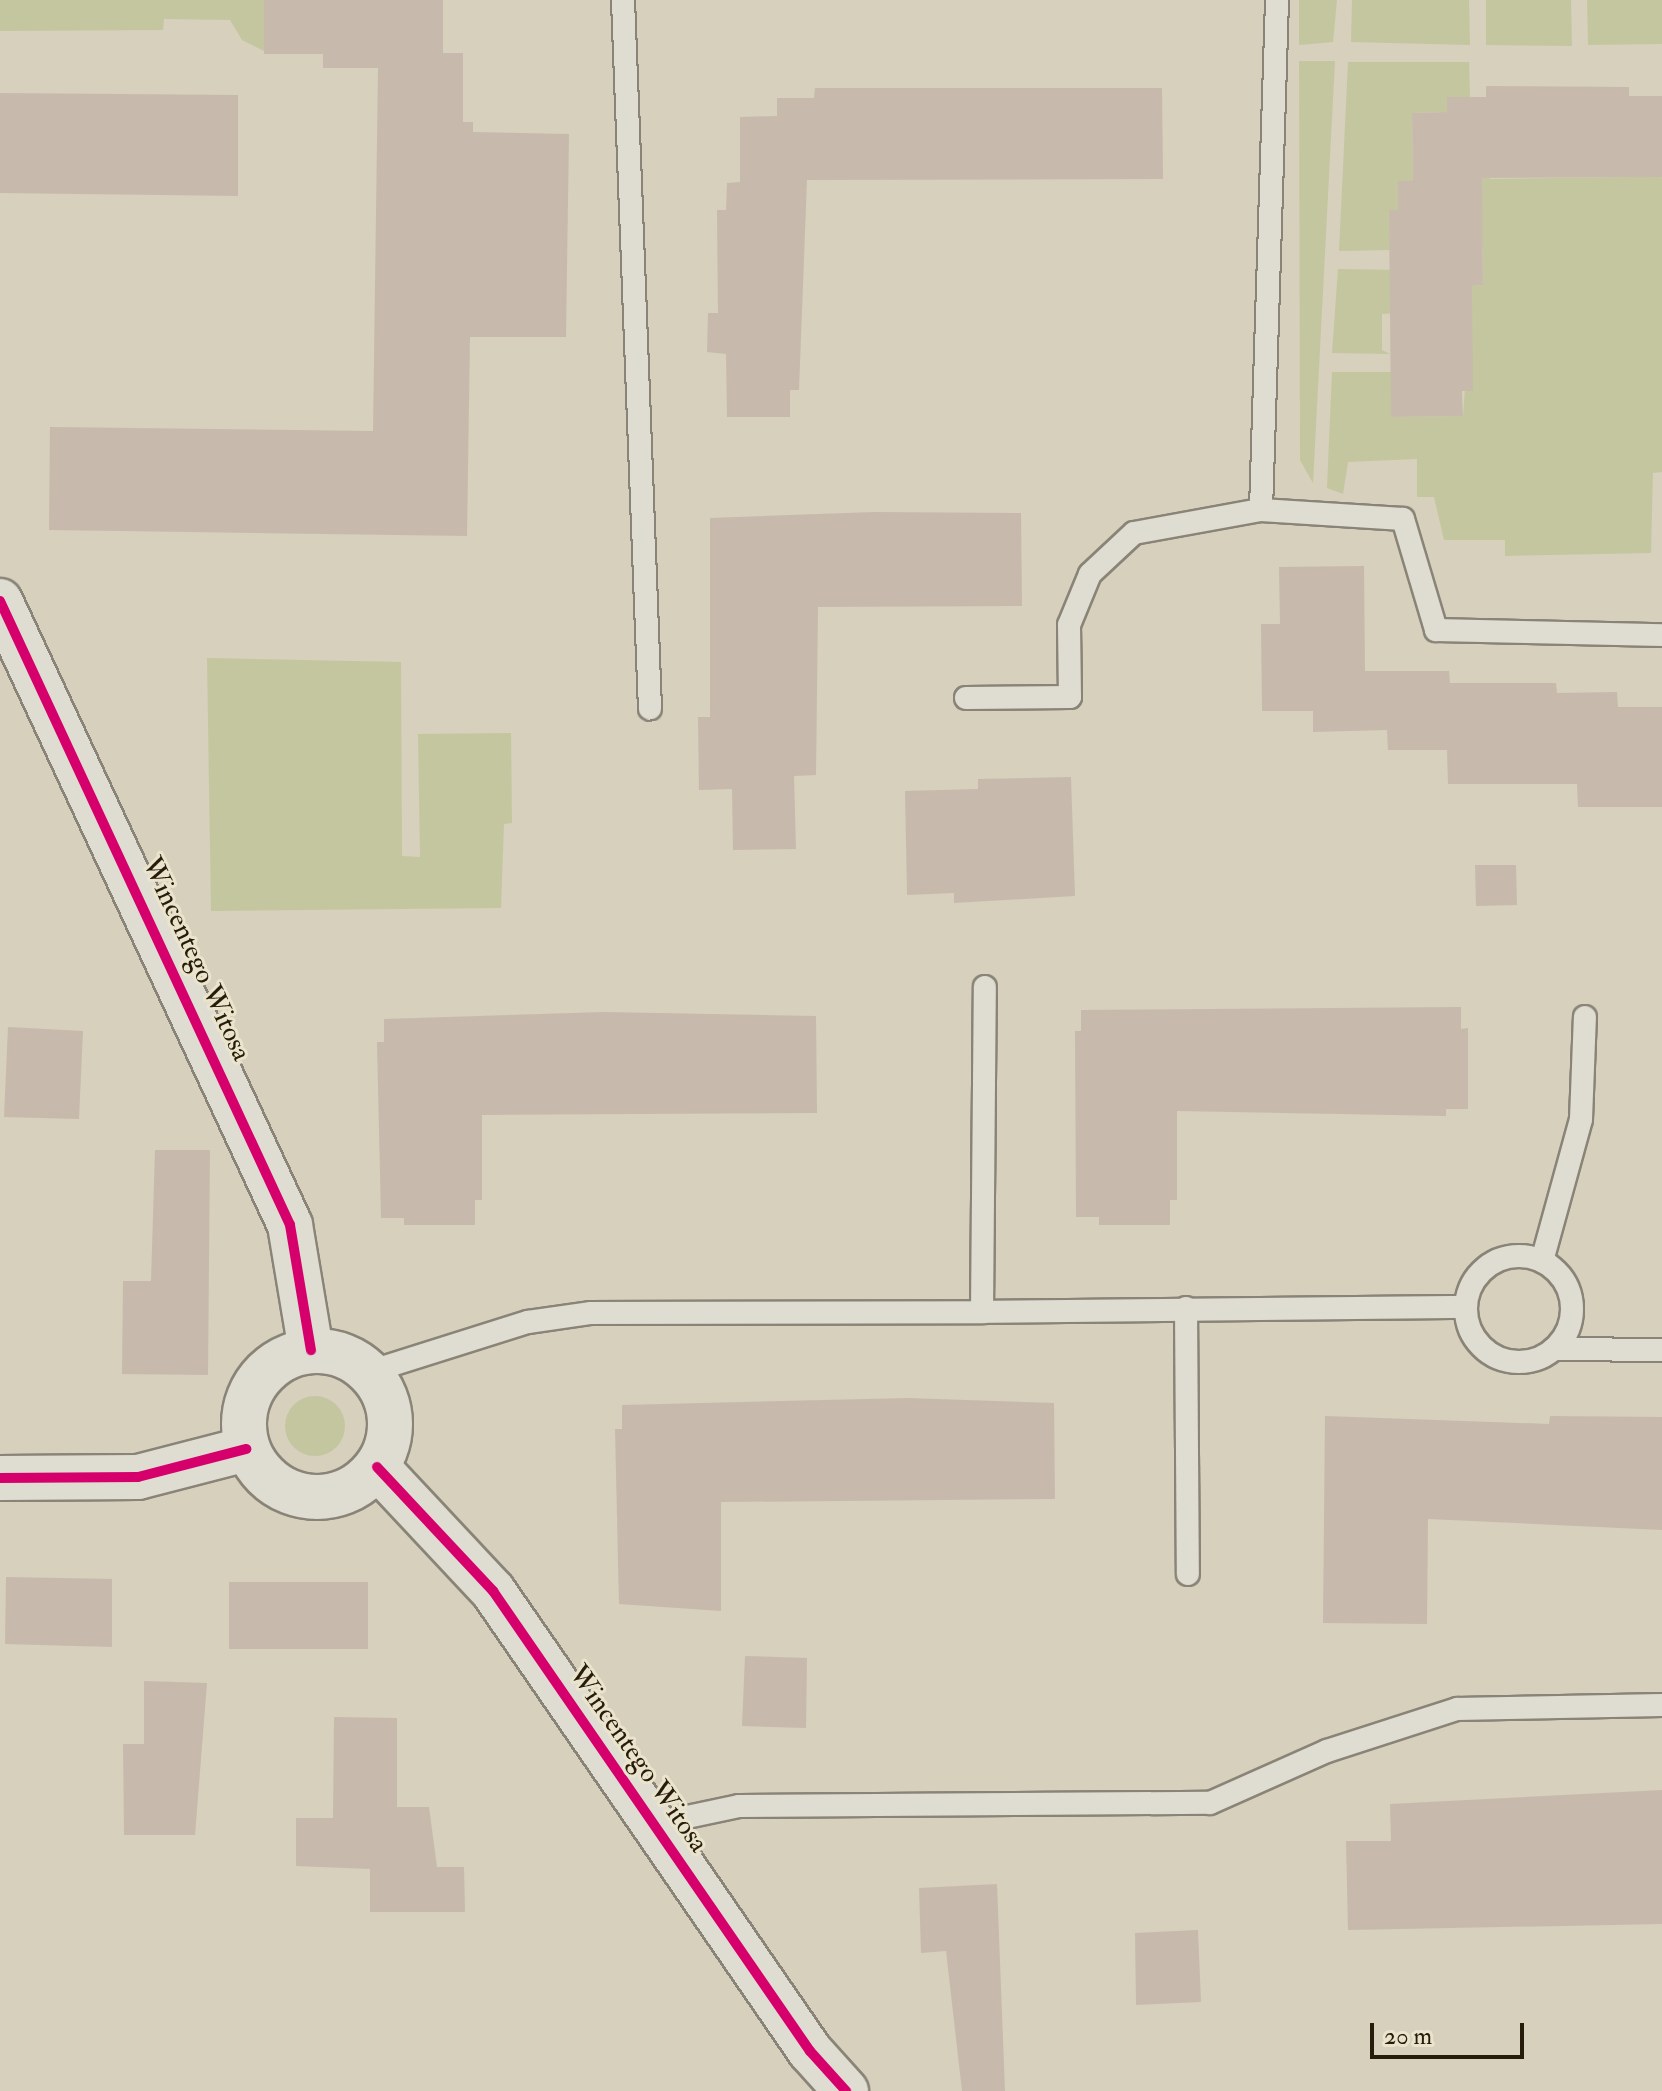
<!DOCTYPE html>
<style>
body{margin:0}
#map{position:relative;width:1662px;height:2091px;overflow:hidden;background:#d6d0bc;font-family:"IM FELL Double Pica",serif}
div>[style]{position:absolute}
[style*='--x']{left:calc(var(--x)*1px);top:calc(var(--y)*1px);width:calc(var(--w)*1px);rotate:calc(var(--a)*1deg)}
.green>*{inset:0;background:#c4c6a0}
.round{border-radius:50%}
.building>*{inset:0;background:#c7baac}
.roads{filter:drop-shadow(2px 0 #898477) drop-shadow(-2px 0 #898477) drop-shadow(0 2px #898477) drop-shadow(0 -2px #898477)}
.service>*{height:22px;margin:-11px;padding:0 11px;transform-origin:11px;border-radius:11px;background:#dfdcd2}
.service>.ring{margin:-11px;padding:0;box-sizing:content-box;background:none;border:22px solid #dfdcd2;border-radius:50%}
.minor>*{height:44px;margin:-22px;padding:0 22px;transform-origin:22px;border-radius:22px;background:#dfdcd2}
.minor>.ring{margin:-22px;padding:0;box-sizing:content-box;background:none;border:44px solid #dfdcd2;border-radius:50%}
.cycleway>*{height:10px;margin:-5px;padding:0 5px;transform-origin:5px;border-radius:5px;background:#d6006c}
span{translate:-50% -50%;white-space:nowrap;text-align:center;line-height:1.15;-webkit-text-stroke:6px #ebe4cc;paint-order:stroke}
.street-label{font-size:28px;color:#271b0b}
.scale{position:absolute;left:1370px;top:2023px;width:154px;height:36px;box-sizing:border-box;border:4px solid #271b0b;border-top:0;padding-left:10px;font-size:24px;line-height:28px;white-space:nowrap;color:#271b0b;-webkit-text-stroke:6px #ebe4cc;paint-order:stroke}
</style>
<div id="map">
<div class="green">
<div style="clip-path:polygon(0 0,264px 0,264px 51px,242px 40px,230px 20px,164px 19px,163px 30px,0 31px)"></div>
<div style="clip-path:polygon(1299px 0,1337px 0,1333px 42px,1299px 45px)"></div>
<div style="clip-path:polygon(1352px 0,1469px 0,1470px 45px,1351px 42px)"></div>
<div style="clip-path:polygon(1486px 0,1571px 0,1572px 46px,1486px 45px)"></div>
<div style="clip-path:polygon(1587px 0,1662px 0,1662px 44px,1588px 45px)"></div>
<div style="clip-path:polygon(1299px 61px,1335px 61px,1313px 483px,1300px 460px)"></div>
<div style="clip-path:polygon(1348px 62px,1469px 62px,1470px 97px,1447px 97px,1447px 112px,1412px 113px,1413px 181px,1398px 210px,1389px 211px,1390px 250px,1339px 251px)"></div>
<div style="clip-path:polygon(1471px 166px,1489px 166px,1490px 179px,1631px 177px,1656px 167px,1662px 178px,1662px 472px,1653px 473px,1651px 553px,1505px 556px,1505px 540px,1444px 540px,1434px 497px,1417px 497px,1417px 459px,1348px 462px,1343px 494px,1327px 488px,1332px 372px,1391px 372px,1391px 417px,1463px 416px,1472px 286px,1483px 285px,1483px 247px,1472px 247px)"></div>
<div style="clip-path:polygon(1338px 269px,1399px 270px,1399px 313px,1382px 314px,1382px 350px,1390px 354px,1332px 353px)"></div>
<div style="clip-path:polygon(207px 658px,401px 662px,402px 856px,420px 857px,418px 734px,511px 733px,512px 823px,504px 824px,501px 908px,211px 911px)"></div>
<div class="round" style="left:285px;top:1396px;width:60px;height:60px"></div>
</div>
<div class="building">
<div style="clip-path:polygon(264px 0,443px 0,443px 53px,463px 53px,463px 122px,473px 122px,473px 132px,569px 134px,566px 337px,470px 337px,467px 536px,49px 530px,50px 427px,373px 431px,378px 68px,323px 68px,323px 54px,264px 54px)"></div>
<div style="clip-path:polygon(1486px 86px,1629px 87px,1629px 96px,1662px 96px,1662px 177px,1482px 178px,1483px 285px,1472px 286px,1473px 391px,1462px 391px,1463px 416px,1391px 417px,1389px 210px,1398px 210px,1398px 181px,1413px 181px,1412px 113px,1447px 112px,1447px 97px,1486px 97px)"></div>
<div style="clip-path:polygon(815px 88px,1162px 88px,1163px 179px,807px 180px,799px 390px,790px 390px,790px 417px,727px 417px,726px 354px,707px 352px,708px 313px,718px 313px,717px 210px,726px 210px,727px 183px,740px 182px,740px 117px,777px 116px,777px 98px,814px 98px)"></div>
<div style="clip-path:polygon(0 93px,238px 95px,238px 196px,0 193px)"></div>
<div style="clip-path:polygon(874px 512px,1021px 513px,1022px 606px,818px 607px,816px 775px,794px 776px,796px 849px,733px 850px,732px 789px,699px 790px,698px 717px,710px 717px,710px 518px)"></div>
<div style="clip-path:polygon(1364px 566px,1365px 671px,1449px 671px,1450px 683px,1556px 683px,1557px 693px,1617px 692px,1618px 707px,1662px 707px,1662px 807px,1578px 807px,1577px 784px,1448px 784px,1447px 750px,1388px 750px,1387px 730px,1313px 732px,1313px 711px,1262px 711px,1261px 624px,1280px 624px,1279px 567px)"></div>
<div style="clip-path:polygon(1071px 777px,1075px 896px,954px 903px,954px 893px,907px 895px,905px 791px,978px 789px,978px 779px)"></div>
<div style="clip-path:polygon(1475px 865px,1516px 865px,1517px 905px,1476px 906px)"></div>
<div style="clip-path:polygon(1461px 1007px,1461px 1029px,1468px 1028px,1468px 1109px,1446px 1109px,1446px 1116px,1177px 1111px,1177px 1200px,1170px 1200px,1170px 1225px,1099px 1225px,1099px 1217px,1076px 1217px,1075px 1031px,1081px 1031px,1081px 1010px)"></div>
<div style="clip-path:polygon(604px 1012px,816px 1016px,817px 1113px,482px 1115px,482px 1200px,475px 1200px,475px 1225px,404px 1225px,404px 1218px,381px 1218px,377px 1042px,384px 1042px,384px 1019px)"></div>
<div style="clip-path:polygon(8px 1027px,83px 1031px,79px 1119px,4px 1117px)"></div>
<div style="clip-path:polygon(155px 1150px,210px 1150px,208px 1375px,122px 1374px,123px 1281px,151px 1281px)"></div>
<div style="clip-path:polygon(907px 1398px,1054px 1403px,1055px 1499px,721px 1502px,721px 1611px,619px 1604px,615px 1429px,622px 1429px,622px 1405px)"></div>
<div style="clip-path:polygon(1325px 1416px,1549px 1424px,1550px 1416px,1662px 1417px,1662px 1530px,1428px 1519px,1427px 1624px,1323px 1623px)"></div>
<div style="clip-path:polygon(6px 1577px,112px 1579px,112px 1647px,5px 1644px)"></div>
<div style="clip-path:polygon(229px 1582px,368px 1582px,368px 1649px,229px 1649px)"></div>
<div style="clip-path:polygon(745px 1656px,807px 1658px,806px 1728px,742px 1726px)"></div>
<div style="clip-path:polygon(144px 1681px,207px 1683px,195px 1835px,124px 1835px,123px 1744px,144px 1744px)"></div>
<div style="clip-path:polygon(334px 1717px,397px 1718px,397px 1807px,429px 1807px,437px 1867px,464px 1867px,465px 1912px,370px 1912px,370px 1869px,296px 1866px,296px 1818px,333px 1818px)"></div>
<div style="clip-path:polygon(1662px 1790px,1662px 1924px,1348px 1930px,1346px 1841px,1391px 1841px,1390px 1804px)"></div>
<div style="clip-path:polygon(997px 1884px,1005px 2091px,962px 2091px,946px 1951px,921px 1953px,919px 1888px)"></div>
<div style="clip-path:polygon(1198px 1930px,1201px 2002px,1136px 2005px,1135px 1933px)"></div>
</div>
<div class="roads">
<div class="service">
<div style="--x:623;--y:0;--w:709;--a:87.82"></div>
<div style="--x:1261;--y:510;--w:510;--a:-88.2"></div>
<div style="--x:966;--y:698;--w:104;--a:-0.6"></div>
<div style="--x:1070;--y:697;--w:72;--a:-90.8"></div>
<div style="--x:1069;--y:625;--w:55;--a:-67.6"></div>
<div style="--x:1090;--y:574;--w:60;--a:-43"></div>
<div style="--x:1134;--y:533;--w:129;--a:-10.3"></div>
<div style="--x:1261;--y:510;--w:142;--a:3.6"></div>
<div style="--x:1403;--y:519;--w:116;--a:73.4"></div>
<div style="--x:1436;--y:630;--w:226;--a:1.3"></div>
<div class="ring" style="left:1466px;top:1256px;width:84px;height:84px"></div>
<div style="--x:1542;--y:1261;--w:147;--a:-74.6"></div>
<div style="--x:1581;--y:1119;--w:102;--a:-87.8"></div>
<div style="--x:1186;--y:1308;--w:266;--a:89.6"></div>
<div style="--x:982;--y:1312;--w:483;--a:-0.6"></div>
<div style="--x:1554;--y:1349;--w:108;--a:0.5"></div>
<div style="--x:369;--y:1372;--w:167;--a:-17.5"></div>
<div style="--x:528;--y:1322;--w:64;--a:-8.1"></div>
<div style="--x:591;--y:1313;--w:391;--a:-0.1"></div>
<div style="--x:982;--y:1312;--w:325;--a:-89.5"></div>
<div style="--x:654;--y:1824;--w:87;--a:-12"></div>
<div style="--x:739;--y:1806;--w:471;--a:-0.4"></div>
<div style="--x:1210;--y:1803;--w:128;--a:-24"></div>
<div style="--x:1327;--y:1751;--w:137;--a:-17.9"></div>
<div style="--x:1457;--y:1709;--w:205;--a:-1.1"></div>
</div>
<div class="minor">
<div style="--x:0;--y:601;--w:688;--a:65.07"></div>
<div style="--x:290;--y:1225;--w:127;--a:80.5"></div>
<div class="ring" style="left:244px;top:1351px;width:102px;height:102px"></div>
<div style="--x:377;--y:1467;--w:170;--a:46.9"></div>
<div style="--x:493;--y:1591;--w:559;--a:55.43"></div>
<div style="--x:810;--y:2051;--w:54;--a:48"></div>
<div style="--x:0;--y:1478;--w:138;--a:-0.4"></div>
<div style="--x:138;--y:1477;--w:112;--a:-14.5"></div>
</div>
</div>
<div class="cycleway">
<div style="--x:0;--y:601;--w:688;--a:65.07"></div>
<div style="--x:290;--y:1225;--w:127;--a:80.5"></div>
<div style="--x:377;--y:1467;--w:170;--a:46.9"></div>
<div style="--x:493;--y:1591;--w:559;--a:55.43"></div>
<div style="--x:810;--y:2051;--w:54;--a:48"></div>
<div style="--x:0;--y:1478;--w:138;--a:-0.4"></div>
<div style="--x:138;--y:1477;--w:112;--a:-14.5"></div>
</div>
<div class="street-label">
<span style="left:196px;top:959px;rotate:65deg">Wincentego Witosa</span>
<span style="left:638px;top:1759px;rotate:55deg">Wincentego Witosa</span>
</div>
<div class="scale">20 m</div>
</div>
